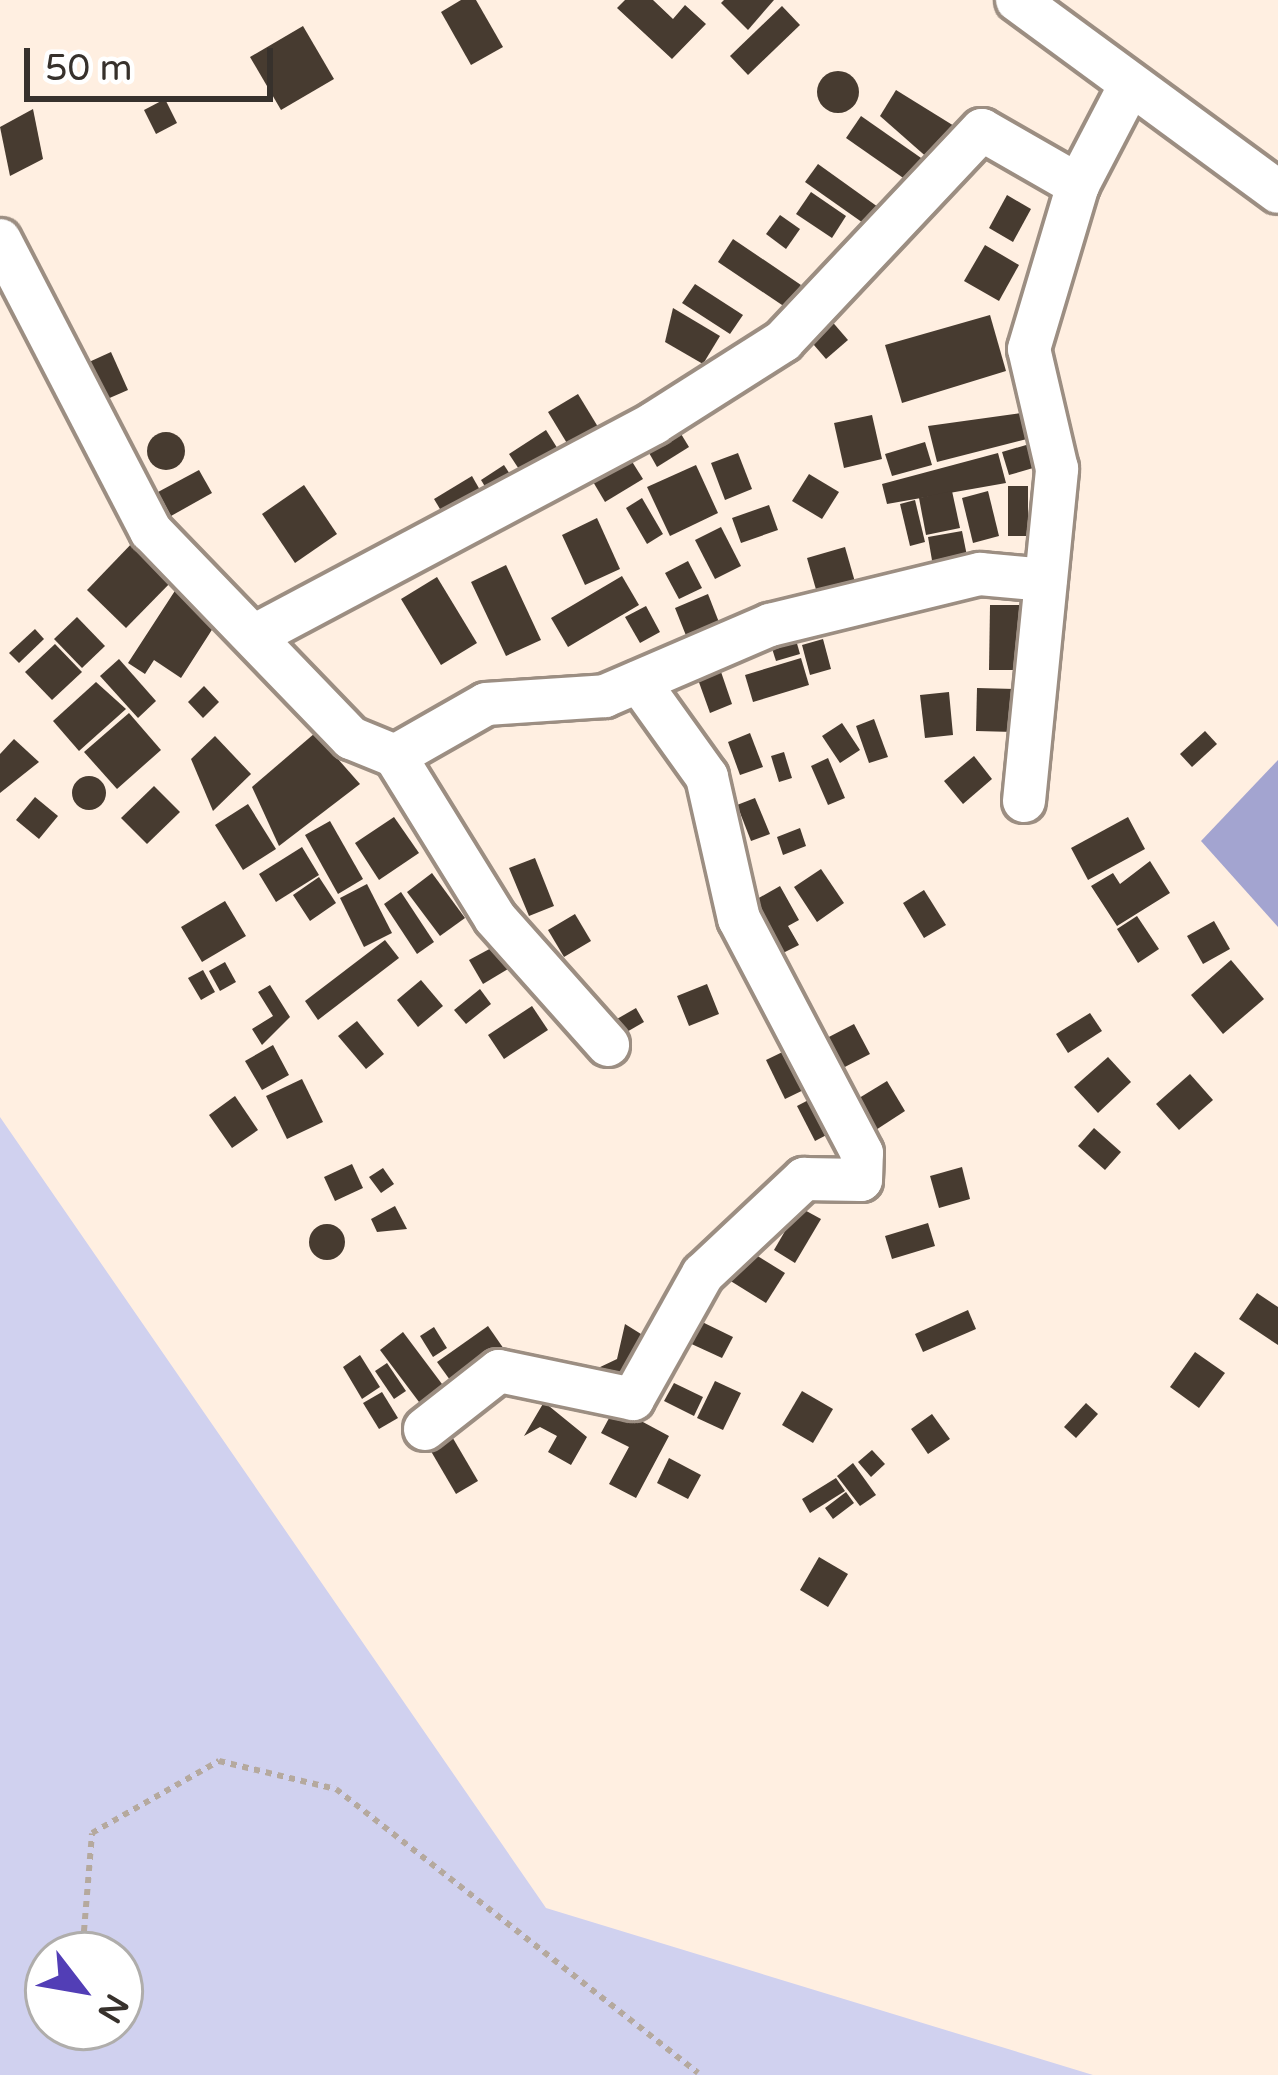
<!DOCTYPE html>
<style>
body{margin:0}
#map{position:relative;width:1278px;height:2075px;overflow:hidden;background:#ffefe1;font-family:"Varela Round",sans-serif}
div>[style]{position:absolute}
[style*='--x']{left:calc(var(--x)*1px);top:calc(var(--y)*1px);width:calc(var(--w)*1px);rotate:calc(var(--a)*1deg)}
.green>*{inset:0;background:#d0d1ef}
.water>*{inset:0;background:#a3a4d0}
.building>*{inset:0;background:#473b30}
.round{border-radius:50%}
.path>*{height:6px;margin-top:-3px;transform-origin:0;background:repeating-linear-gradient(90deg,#b5a99e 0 6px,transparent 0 12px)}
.roads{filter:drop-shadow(3px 0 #9c8e82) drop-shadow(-3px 0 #9c8e82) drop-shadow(0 3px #9c8e82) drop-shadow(0 -3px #9c8e82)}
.minor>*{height:42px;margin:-21px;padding:0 21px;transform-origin:21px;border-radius:21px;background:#fff}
span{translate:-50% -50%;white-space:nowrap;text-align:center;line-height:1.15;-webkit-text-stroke:12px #fff;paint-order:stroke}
.north{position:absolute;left:24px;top:1931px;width:120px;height:120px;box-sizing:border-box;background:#fff;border:3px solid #afadab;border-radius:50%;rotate:121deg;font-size:33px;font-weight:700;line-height:48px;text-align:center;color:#37312c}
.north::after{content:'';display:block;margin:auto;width:42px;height:54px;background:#523eb6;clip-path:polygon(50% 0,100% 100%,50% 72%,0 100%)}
.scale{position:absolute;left:24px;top:48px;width:249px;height:54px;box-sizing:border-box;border:6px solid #37312c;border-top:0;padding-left:15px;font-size:36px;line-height:42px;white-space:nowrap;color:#37312c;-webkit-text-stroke:9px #fff;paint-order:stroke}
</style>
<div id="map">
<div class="green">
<div style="clip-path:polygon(evenodd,0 1117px,546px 1908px,1093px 2075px,0 2075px,0 1117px,48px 1955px,120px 1955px,120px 2027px,48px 2027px,48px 1955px)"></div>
</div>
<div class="water">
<div style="clip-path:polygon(1278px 760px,1278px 927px,1201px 841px)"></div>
</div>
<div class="building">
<div style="clip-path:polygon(461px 0,476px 0,503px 47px,471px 65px,441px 12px)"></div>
<div style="clip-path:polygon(625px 0,653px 0,673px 19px,685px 5px,706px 24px,672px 59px,617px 8px)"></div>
<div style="clip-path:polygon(774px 0,748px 30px,721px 3px,724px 0)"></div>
<div style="clip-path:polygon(782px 6px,800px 25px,748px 75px,730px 56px)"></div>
<div style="clip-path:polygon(303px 26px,334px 79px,281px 110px,250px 57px)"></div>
<div class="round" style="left:817px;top:71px;width:42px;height:42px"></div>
<div style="clip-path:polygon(896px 90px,959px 129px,930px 160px,880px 116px)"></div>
<div style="clip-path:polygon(165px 99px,177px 123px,156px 134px,144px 110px)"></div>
<div style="clip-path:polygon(33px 109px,43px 159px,10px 176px,0 127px)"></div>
<div style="clip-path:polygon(861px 116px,924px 160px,909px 182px,846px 138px)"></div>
<div style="clip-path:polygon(818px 164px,878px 207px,866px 225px,805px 182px)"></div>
<div style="clip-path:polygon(811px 192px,846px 216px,832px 238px,796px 214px)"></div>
<div style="clip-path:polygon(1007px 195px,1031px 209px,1013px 242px,989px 228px)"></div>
<div style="clip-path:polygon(780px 215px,800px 229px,786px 249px,766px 234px)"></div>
<div style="clip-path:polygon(733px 239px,801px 285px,785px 307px,718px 262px)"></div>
<div style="clip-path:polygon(985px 245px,1019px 265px,999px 301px,964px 281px)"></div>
<div style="clip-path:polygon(695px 284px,743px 315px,730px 334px,682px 303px)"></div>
<div style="clip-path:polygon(673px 308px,720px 336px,703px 364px,665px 342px)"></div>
<div style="clip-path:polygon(823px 311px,848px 340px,826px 359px,801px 330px)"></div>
<div style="clip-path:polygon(990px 315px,1006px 371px,902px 403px,885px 345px)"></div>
<div style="clip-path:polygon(111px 352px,128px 390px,105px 400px,89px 362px)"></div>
<div style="clip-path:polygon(578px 394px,609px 445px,579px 463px,548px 412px)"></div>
<div style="clip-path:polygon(1021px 413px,1027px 439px,937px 462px,928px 426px)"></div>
<div style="clip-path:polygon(872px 415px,882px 459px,844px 468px,834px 423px)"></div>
<div style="clip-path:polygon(675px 424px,689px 447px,657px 467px,644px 444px)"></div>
<div style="clip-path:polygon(546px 430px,566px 462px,530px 486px,509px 454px)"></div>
<div class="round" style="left:147px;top:432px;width:38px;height:38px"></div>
<div style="clip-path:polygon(925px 442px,932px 465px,892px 476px,885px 454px)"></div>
<div style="clip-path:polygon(1033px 443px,1040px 466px,1009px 475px,1002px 452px)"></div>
<div style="clip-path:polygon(626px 452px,643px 479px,605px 502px,589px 475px)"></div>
<div style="clip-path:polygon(738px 453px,752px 489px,725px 500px,711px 463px)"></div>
<div style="clip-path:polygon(998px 453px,1006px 483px,887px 504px,882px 484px)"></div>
<div style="clip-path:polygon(504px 465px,521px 491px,497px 506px,481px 480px)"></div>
<div style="clip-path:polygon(696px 465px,718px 513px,670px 536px,647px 487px)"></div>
<div style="clip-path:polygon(199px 470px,212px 493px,171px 516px,158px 492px)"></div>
<div style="clip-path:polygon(809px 474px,839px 492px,822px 519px,792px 501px)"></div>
<div style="clip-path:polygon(472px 476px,489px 506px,452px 529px,434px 499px)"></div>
<div style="clip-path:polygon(304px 485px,337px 534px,295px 563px,262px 514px)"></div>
<div style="clip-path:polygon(1008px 486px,1028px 486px,1028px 536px,1008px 536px)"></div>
<div style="clip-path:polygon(952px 491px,960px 528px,926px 535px,919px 498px)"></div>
<div style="clip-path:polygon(988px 491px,999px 536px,973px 543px,962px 498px)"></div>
<div style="clip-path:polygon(642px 498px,663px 534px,647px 544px,626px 508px)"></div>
<div style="clip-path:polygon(915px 500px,925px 542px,910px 546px,900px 504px)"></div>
<div style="clip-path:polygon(769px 505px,778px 530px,741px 543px,732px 518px)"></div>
<div style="clip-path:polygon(597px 518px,620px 569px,585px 585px,562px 535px)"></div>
<div style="clip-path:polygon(721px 527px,741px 566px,715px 579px,695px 540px)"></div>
<div style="clip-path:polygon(962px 531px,969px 566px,934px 572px,928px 537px)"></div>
<div style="clip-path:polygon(136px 539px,175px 578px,126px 628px,87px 590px)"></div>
<div style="clip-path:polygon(845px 547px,859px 596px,821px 607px,807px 558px)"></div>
<div style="clip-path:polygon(688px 561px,702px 588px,679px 599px,665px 573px)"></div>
<div style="clip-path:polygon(506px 565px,541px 640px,506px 656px,471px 582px)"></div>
<div style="clip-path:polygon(622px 576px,639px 605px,568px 647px,551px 618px)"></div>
<div style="clip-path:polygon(437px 577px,477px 643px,441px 665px,401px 599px)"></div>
<div style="clip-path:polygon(180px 583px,224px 611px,181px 678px,154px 660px,145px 674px,128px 663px)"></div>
<div style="clip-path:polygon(708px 594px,722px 630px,689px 643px,675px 608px)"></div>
<div style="clip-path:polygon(990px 605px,1021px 605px,1020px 670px,989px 670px)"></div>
<div style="clip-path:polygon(646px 606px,660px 632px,640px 643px,625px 617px)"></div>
<div style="clip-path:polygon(77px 617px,105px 646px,82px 668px,54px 639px)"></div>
<div style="clip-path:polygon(792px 626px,800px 654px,776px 661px,767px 633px)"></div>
<div style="clip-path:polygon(35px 629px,44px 639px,19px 663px,9px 653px)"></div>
<div style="clip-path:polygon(823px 639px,831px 669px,810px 675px,802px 645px)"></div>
<div style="clip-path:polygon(55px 644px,82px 672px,52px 700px,25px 672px)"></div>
<div style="clip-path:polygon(801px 658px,809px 685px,753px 702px,745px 675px)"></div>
<div style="clip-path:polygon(119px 659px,156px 701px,138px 718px,100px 676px)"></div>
<div style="clip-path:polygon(719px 666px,732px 704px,710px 713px,696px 674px)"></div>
<div style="clip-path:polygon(96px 682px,126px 709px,79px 751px,53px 721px)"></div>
<div style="clip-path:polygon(204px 686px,219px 702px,203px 718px,188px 702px)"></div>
<div style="clip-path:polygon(977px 688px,1015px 689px,1014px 732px,976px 731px)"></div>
<div style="clip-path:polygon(949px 692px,953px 735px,925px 738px,920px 695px)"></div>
<div style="clip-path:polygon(129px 713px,161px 750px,117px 789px,84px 752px)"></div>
<div style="clip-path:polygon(874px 719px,888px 757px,869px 763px,856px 726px)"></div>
<div style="clip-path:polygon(842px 723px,860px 750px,840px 763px,822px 736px)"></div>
<div style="clip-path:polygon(1205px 731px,1217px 744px,1192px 767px,1180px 754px)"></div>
<div style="clip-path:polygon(315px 733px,360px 784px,279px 846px,252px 787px)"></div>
<div style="clip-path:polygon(750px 733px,763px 767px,740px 775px,728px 742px)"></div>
<div style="clip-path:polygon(215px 736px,251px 774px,213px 811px,191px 759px)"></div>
<div style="clip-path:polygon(14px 739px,39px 762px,0 793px,0 754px)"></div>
<div style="clip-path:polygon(784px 752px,792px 778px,779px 782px,771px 756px)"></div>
<div style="clip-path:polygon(974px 756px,992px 779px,963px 804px,944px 781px)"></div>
<div style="clip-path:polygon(828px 758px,845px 798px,828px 805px,811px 766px)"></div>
<div class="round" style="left:72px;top:776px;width:34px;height:34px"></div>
<div style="clip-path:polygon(154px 786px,180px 812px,147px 844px,121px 818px)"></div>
<div style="clip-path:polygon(35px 797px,58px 816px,39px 839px,16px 820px)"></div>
<div style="clip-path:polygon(755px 798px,770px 834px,751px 841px,737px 805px)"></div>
<div style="clip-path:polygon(248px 804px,276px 849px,243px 870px,215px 825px)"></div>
<div style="clip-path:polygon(394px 817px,419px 853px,379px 880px,355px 843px)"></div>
<div style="clip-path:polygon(1128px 817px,1145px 849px,1088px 880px,1071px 848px)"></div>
<div style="clip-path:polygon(330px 821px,363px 879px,338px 894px,305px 835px)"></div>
<div style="clip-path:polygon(800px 828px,806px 846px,783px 855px,777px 837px)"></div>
<div style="clip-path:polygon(302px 847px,319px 875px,276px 902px,259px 874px)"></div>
<div style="clip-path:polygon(535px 858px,554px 906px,529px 916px,509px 868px)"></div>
<div style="clip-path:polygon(1150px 861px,1170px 893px,1117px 926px,1091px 886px,1113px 873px,1120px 884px)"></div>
<div style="clip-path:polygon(821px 869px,844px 903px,817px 922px,794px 887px)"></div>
<div style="clip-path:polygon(432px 873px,465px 918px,440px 936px,407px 892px)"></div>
<div style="clip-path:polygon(319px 877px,336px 903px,310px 921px,293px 895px)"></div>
<div style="clip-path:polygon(367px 884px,392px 933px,364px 947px,340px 898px)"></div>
<div style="clip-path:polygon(780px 886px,799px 920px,788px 926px,799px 945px,781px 954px,748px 904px)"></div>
<div style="clip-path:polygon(924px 890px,946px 925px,924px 938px,903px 903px)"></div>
<div style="clip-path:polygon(401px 892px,434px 942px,417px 954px,384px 904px)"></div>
<div style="clip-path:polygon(225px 901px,246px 936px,202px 962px,181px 927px)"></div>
<div style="clip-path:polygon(575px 914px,591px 941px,564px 957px,548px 930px)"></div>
<div style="clip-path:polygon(1137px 916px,1159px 949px,1138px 963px,1117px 929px)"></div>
<div style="clip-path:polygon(1214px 921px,1230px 949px,1203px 964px,1187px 936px)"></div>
<div style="clip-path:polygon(385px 940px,399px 958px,318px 1020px,305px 1001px)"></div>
<div style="clip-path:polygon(495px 946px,508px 969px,483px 984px,469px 960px)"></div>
<div style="clip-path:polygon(1231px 960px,1264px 999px,1223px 1034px,1191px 995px)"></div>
<div style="clip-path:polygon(225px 962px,236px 982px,220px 991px,209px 971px)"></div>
<div style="clip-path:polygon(203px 970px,215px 992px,201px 1000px,188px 978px)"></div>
<div style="clip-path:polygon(421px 980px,443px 1006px,418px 1027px,397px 1000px)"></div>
<div style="clip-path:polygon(707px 984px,719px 1014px,689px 1026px,677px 996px)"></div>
<div style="clip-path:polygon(270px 985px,290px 1017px,262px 1045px,252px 1029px,273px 1016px,258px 992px)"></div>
<div style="clip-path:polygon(480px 989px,491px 1004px,466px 1024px,454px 1010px)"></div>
<div style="clip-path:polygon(532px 1006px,548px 1030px,504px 1059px,488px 1035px)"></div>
<div style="clip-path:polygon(636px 1008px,644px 1022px,618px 1037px,610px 1023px)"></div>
<div style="clip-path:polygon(1090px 1013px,1102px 1031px,1068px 1053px,1056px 1034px)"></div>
<div style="clip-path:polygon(357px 1021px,384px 1054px,366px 1069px,338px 1036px)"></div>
<div style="clip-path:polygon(854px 1024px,870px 1054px,839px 1070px,823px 1040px)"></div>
<div style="clip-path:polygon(273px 1045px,289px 1075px,262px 1090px,245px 1061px)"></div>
<div style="clip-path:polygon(797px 1045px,816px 1084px,785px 1099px,766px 1060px)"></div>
<div style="clip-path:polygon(1108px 1057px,1131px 1082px,1098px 1113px,1074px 1087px)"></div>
<div style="clip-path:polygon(1190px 1074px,1213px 1100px,1179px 1130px,1156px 1104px)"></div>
<div style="clip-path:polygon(302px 1079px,323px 1122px,287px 1139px,266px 1096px)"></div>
<div style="clip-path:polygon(887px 1081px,905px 1111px,865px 1137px,846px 1106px)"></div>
<div style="clip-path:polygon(820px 1094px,838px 1129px,815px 1141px,797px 1106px)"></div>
<div style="clip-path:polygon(235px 1096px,258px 1130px,232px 1148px,209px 1115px)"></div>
<div style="clip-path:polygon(1094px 1128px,1121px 1152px,1105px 1170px,1078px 1146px)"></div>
<div style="clip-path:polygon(352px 1164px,363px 1188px,335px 1201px,324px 1177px)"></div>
<div style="clip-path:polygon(962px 1167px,970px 1199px,939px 1208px,930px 1176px)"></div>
<div style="clip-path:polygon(383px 1168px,394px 1184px,381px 1193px,369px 1177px)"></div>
<div style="clip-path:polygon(395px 1206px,407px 1229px,377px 1232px,371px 1219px)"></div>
<div style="clip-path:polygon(799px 1207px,821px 1219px,795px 1263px,774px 1250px)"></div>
<div style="clip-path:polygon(928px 1223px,935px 1246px,892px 1259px,885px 1236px)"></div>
<div class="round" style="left:309px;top:1224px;width:36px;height:36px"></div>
<div style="clip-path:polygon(748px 1250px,785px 1273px,766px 1303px,729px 1280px)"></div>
<div style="clip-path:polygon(1257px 1293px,1278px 1307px,1278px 1345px,1239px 1319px)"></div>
<div style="clip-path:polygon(968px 1310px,976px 1329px,923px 1352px,915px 1334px)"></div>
<div style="clip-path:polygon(696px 1319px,733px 1337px,722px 1358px,685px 1341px)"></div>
<div style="clip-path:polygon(625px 1324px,649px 1339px,622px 1385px,596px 1369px,617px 1359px)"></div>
<div style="clip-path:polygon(488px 1326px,506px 1352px,450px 1380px,437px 1362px)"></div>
<div style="clip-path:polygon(434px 1327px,447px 1348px,433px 1357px,420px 1336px)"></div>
<div style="clip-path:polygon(403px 1332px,445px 1388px,422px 1406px,380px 1350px)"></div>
<div style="clip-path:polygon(1195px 1352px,1225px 1373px,1199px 1408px,1170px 1387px)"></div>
<div style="clip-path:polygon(360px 1355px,380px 1387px,362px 1399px,343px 1367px)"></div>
<div style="clip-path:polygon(387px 1363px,406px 1391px,394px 1399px,375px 1371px)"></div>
<div style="clip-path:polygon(715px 1381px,741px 1393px,723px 1430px,697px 1418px)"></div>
<div style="clip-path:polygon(674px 1383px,703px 1397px,694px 1416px,664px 1401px)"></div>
<div style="clip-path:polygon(802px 1391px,833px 1409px,813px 1443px,782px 1425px)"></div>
<div style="clip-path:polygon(382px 1392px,398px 1418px,379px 1429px,363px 1403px)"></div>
<div style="clip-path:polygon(544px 1402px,587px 1437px,571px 1465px,548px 1452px,557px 1436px,540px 1427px,524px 1436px)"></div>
<div style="clip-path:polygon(1086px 1403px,1098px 1414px,1076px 1438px,1064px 1427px)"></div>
<div style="clip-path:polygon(615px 1407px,669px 1436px,636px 1498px,609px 1484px,629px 1447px,601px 1433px)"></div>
<div style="clip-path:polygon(932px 1414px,950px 1439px,928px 1454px,911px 1429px)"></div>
<div style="clip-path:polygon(447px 1428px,478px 1481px,456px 1494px,425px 1441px)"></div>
<div style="clip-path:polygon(872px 1450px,885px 1464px,871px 1477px,858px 1462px)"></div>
<div style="clip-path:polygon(669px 1458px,701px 1475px,688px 1499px,657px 1483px)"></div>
<div style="clip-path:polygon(853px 1463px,876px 1495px,860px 1506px,837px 1476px)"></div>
<div style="clip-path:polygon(836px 1478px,845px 1491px,810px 1513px,802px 1499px)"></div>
<div style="clip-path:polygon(846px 1492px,854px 1503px,833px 1519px,825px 1508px)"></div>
<div style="clip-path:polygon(819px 1557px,848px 1574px,828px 1607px,800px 1590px)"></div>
</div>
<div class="path">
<div style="--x:82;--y:1955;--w:122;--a:-85.3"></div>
<div style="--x:92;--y:1833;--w:146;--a:-29.6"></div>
<div style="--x:219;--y:1761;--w:120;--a:13.5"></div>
<div style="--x:336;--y:1789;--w:460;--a:38.1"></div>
</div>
<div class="roads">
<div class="minor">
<div style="--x:1017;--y:0;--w:324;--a:36.3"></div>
<div style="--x:0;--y:240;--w:328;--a:62.6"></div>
<div style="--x:151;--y:531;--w:288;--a:46"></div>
<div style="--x:351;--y:738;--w:48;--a:22.2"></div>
<div style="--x:395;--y:756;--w:105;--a:-29.7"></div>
<div style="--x:486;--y:704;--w:119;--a:-3.8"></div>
<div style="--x:605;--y:696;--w:180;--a:-23.3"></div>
<div style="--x:770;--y:625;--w:216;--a:-13.7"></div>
<div style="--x:980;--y:574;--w:66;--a:5.2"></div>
<div style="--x:254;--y:636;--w:453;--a:-28"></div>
<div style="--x:654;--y:423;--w:153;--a:-32.4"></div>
<div style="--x:783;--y:341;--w:290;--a:-46.7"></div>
<div style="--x:982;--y:130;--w:111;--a:29.8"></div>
<div style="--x:395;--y:756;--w:190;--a:58.3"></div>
<div style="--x:495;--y:918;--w:170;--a:48.3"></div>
<div style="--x:1024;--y:801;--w:334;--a:-84.3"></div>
<div style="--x:1057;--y:469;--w:123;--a:-103.1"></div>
<div style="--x:1029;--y:349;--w:171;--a:-73.4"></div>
<div style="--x:1078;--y:185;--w:108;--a:-62.5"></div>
<div style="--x:425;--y:1429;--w:94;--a:-38.1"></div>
<div style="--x:499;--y:1371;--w:137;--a:11.8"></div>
<div style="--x:633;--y:1399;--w:143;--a:-60.8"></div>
<div style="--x:703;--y:1274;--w:139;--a:-43.2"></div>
<div style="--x:804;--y:1179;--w:57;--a:1"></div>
<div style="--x:861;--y:1180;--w:27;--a:-88"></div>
<div style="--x:862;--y:1153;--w:264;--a:-117.7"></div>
<div style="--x:739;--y:919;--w:146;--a:-102.7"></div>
<div style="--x:707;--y:777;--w:117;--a:-125.6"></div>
</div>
</div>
<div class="north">N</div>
<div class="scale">50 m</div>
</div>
